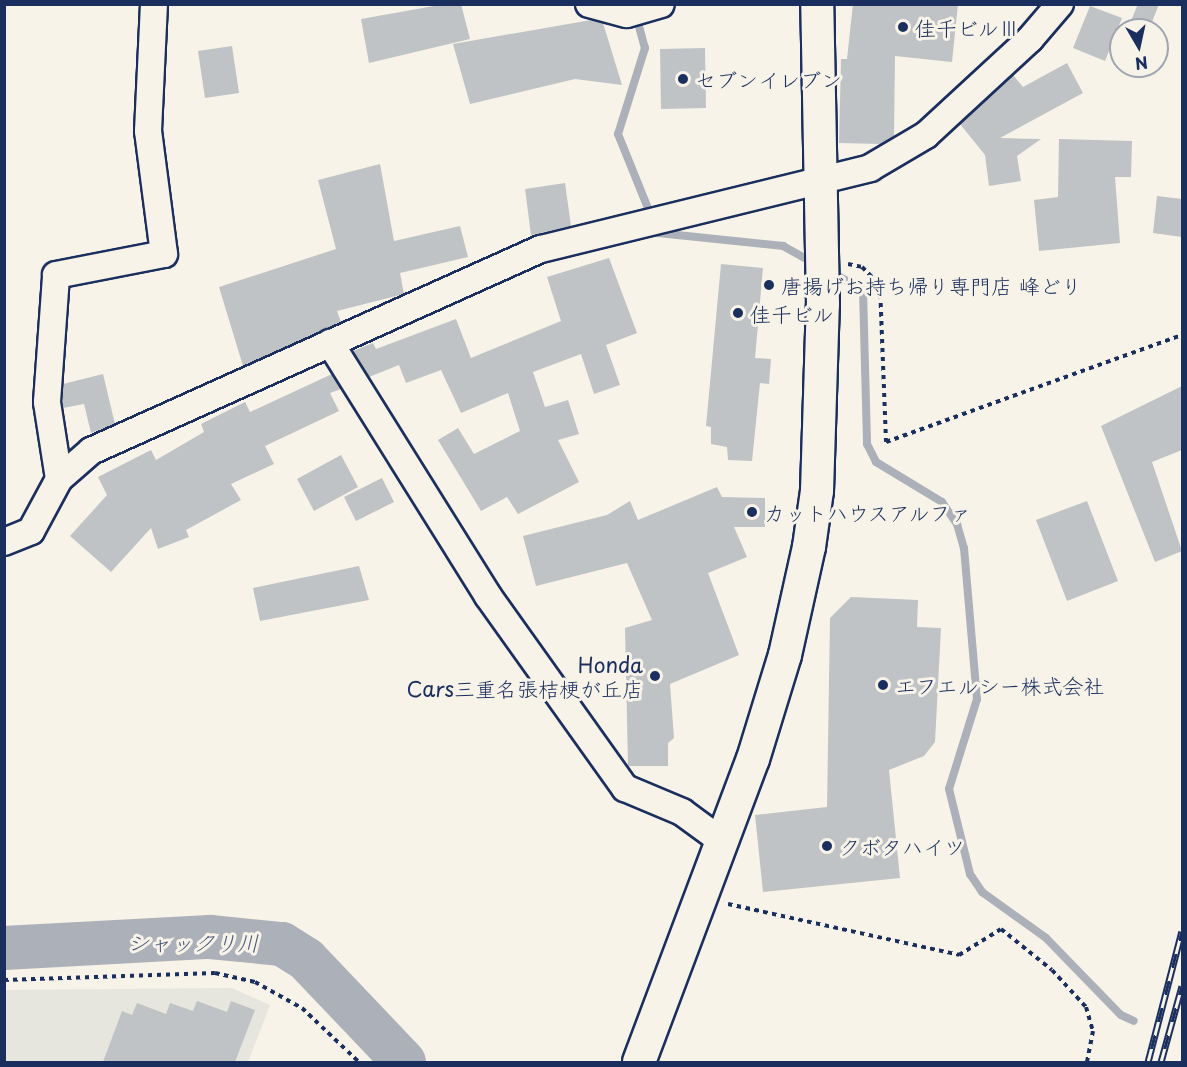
<!DOCTYPE html>
<meta charset="utf-8">
<style>
body{margin:0}
#map{position:relative;width:1187px;height:1067px;overflow:hidden;background:#f7f3e8;font-family:"Playpen Sans","Klee One",sans-serif}
div>[style]{position:absolute}
[style*='--x']{left:calc(var(--x)*1px);top:calc(var(--y)*1px);width:calc(var(--w)*1px);rotate:calc(var(--a)*1deg)}
.built>*{inset:0;background:#e6e5de}
.stream>*{height:8px;margin:-4px;padding:0 4px;transform-origin:4px;border-radius:4px;background:#acb0b9}
.river>*{height:44px;margin:-22px;padding:0 22px;transform-origin:22px;border-radius:22px;background:#acb0b9}
.building>*{inset:0;background:#c0c3c5}
.path>*{height:4px;margin-top:-2px;transform-origin:0;background:repeating-linear-gradient(90deg,#1b2f5e 0 4.5px,transparent 0 9px)}
.roads{filter:drop-shadow(2px 0 #1b2f5e) drop-shadow(-2px 0 #1b2f5e) drop-shadow(0 2px #1b2f5e) drop-shadow(0 -2px #1b2f5e)}
.minor>*{height:26px;margin:-13px;padding:0 13px;transform-origin:13px;border-radius:13px;background:#f7f3e8}
.tertiary>*{height:32px;margin:-16px;padding:0 16px;transform-origin:16px;border-radius:16px;background:#f7f3e8}
.rail>*{height:7px;margin-top:-3.5px;transform-origin:0;background:repeating-linear-gradient(90deg,#f7f3e8 0 14px,#1b2f5e 0 28px);box-sizing:border-box;border-block:2px solid #1b2f5e}
.dots>*{width:16px;height:16px;translate:-50% -50%;box-sizing:border-box;border:3px solid #f7f3e8;border-radius:50%}
span{translate:-50% -50%;white-space:nowrap;text-align:center;line-height:1.15;-webkit-text-stroke:6px #f7f3e8;paint-order:stroke}
.poi-label{font-size:21px;color:#1b2f5e}
.left{translate:0 -50%;text-align:left}
.right{translate:-100% -50%;text-align:right}
.water-label{font-size:22px;color:#465679;font-style:italic}
.frame{position:absolute;inset:0;border:6px solid #1b2f5e;pointer-events:none}
.north{position:absolute;left:1109px;top:18px;width:60px;height:60px;box-sizing:border-box;background:#f7f3e8;border:2px solid #9fa5b1;border-radius:50%;rotate:171deg;font-size:16px;font-weight:700;line-height:24px;text-align:center;color:#1b2f5e}
.north::after{content:'';display:block;margin:auto;width:21px;height:27px;background:#1b2f5e;clip-path:polygon(50% 0,100% 100%,50% 72%,0 100%)}
</style>
<div id="map">
<div class="built">
<div style="clip-path:polygon(232px 988px,270px 1005px,248px 1062px,5px 1062px,4px 990px)"></div>
</div>
<div class="stream">
<div style="--x:636;--y:15;--w:34;--a:75"></div>
<div style="--x:645;--y:48;--w:90;--a:107.4"></div>
<div style="--x:618;--y:134;--w:107;--a:68"></div>
<div style="--x:658;--y:233;--w:126;--a:5.9"></div>
<div style="--x:783;--y:246;--w:37;--a:29"></div>
<div style="--x:831;--y:272;--w:37;--a:29"></div>
<div style="--x:863;--y:290;--w:154;--a:88.5"></div>
<div style="--x:867;--y:444;--w:20;--a:63"></div>
<div style="--x:876;--y:462;--w:77;--a:31.2"></div>
<div style="--x:942;--y:502;--w:27;--a:56"></div>
<div style="--x:957;--y:524;--w:25;--a:74"></div>
<div style="--x:964;--y:548;--w:152;--a:85.1"></div>
<div style="--x:977;--y:699;--w:94;--a:107.3"></div>
<div style="--x:949;--y:789;--w:88;--a:76.1"></div>
<div style="--x:970;--y:874;--w:22;--a:56"></div>
<div style="--x:982;--y:892;--w:79;--a:35.7"></div>
<div style="--x:1046;--y:938;--w:107;--a:45.8"></div>
<div style="--x:1121;--y:1015;--w:14;--a:25"></div>
</div>
<div class="river">
<div style="--x:4;--y:948;--w:206;--a:-3.1"></div>
<div style="--x:210;--y:937;--w:72;--a:5.6"></div>
<div style="--x:282;--y:944;--w:28;--a:32"></div>
<div style="--x:306;--y:959;--w:142;--a:46.4"></div>
</div>
<div class="building">
<div style="clip-path:polygon(445px 4px,461px 4px,470px 39px,369px 63px,361px 19px)"></div>
<div style="clip-path:polygon(853px 4px,958px 4px,952px 62px,895px 56px,894px 137px,882px 144px,839px 143px,841px 59px,847px 59px)"></div>
<div style="clip-path:polygon(1138px 4px,1159px 4px,1149px 30px,1127px 30px)"></div>
<div style="clip-path:polygon(1090px 6px,1122px 18px,1105px 61px,1073px 48px)"></div>
<div style="clip-path:polygon(591px 20px,603px 23px,622px 85px,575px 79px,470px 104px,453px 44px)"></div>
<div style="clip-path:polygon(232px 46px,239px 93px,205px 98px,198px 51px)"></div>
<div style="clip-path:polygon(705px 48px,706px 108px,661px 109px,660px 49px)"></div>
<div style="clip-path:polygon(1067px 63px,1083px 93px,1000px 138px,1041px 139px,1017px 156px,1021px 181px,989px 186px,985px 155px,960px 124px,1013px 75px,1023px 87px)"></div>
<div style="clip-path:polygon(1059px 139px,1132px 141px,1131px 177px,1115px 177px,1120px 243px,1039px 251px,1034px 200px,1058px 197px)"></div>
<div style="clip-path:polygon(380px 164px,394px 241px,460px 226px,468px 257px,400px 273px,404px 294px,337px 311px,341px 322px,243px 366px,219px 287px,336px 249px,318px 180px)"></div>
<div style="clip-path:polygon(565px 183px,571px 226px,531px 235px,525px 189px)"></div>
<div style="clip-path:polygon(1157px 196px,1182px 199px,1182px 237px,1153px 233px)"></div>
<div style="clip-path:polygon(609px 258px,637px 333px,606px 345px,620px 385px,594px 394px,581px 354px,533px 372px,545px 407px,568px 400px,579px 434px,558px 440px,579px 482px,518px 514px,507px 497px,481px 511px,438px 440px,458px 428px,474px 454px,520px 431px,508px 393px,461px 413px,441px 370px,406px 383px,399px 365px,369px 377px,353px 351px,373px 343px,376px 349px,456px 319px,471px 358px,561px 321px,547px 277px)"></div>
<div style="clip-path:polygon(721px 264px,763px 268px,755px 358px,771px 359px,769px 384px,760px 383px,752px 461px,728px 460px,727px 447px,711px 444px,711px 427px,706px 426px)"></div>
<div style="clip-path:polygon(103px 374px,115px 424px,91px 433px,84px 404px,63px 408px,63px 384px)"></div>
<div style="clip-path:polygon(332px 374px,341px 389px,330px 393px,339px 411px,265px 446px,274px 464px,231px 484px,241px 500px,186px 530px,189px 537px,158px 549px,151px 528px,111px 572px,70px 536px,107px 495px,98px 477px,151px 450px,156px 460px,204px 432px,201px 424px,245px 402px,250px 412px)"></div>
<div style="clip-path:polygon(1182px 386px,1182px 450px,1152px 462px,1182px 551px,1155px 562px,1101px 426px)"></div>
<div style="clip-path:polygon(341px 455px,358px 487px,314px 511px,297px 479px)"></div>
<div style="clip-path:polygon(382px 478px,394px 502px,356px 521px,344px 497px)"></div>
<div style="clip-path:polygon(717px 487px,722px 497px,765px 498px,765px 527px,734px 527px,747px 557px,708px 573px,739px 655px,670px 684px,674px 738px,668px 743px,668px 766px,628px 766px,625px 628px,652px 620px,627px 563px,536px 586px,523px 536px,607px 515px,630px 501px,638px 520px)"></div>
<div style="clip-path:polygon(1087px 501px,1118px 581px,1067px 601px,1036px 520px)"></div>
<div style="clip-path:polygon(359px 566px,369px 600px,260px 621px,253px 588px)"></div>
<div style="clip-path:polygon(851px 597px,918px 600px,917px 627px,941px 628px,935px 742px,924px 756px,889px 770px,900px 878px,763px 892px,755px 815px,827px 807px,830px 618px)"></div>
<div style="clip-path:polygon(197px 1001px,227px 1012px,231px 1001px,255px 1010px,235px 1062px,103px 1062px,122px 1011px,132px 1015px,137px 1003px,166px 1014px,170px 1003px,193px 1011px)"></div>
</div>
<div class="path">
<div style="--x:848;--y:264;--w:14;--a:12"></div>
<div style="--x:862;--y:267;--w:25;--a:45"></div>
<div style="--x:880;--y:285;--w:157;--a:87.8"></div>
<div style="--x:886;--y:442;--w:315;--a:-19.9"></div>
<div style="--x:728;--y:904;--w:237;--a:12.4"></div>
<div style="--x:959;--y:955;--w:49;--a:-31.8"></div>
<div style="--x:1001;--y:929;--w:65;--a:38.8"></div>
<div style="--x:1052;--y:970;--w:50;--a:47.4"></div>
<div style="--x:1086;--y:1007;--w:25;--a:74"></div>
<div style="--x:1093;--y:1031;--w:32;--a:101"></div>
<div style="--x:4;--y:980;--w:211;--a:-1.9"></div>
<div style="--x:215;--y:973;--w:41;--a:12.7"></div>
<div style="--x:255;--y:982;--w:54;--a:29"></div>
<div style="--x:302;--y:1008;--w:79;--a:43.5"></div>
</div>
<div class="roads">
<div class="minor">
<div style="--x:589;--y:4;--w:39;--a:15"></div>
<div style="--x:627;--y:14;--w:35;--a:-16"></div>
<div style="--x:330;--y:343;--w:298;--a:58"></div>
<div style="--x:488;--y:596;--w:236;--a:54.5"></div>
<div style="--x:625;--y:788;--w:62;--a:22.8"></div>
<div style="--x:682;--y:812;--w:51;--a:36.2"></div>
<div style="--x:59;--y:479;--w:43;--a:-41.2"></div>
<div style="--x:91;--y:451;--w:493;--a:-24.2"></div>
<div style="--x:541;--y:249;--w:339;--a:-13.8"></div>
<div style="--x:870;--y:168;--w:65;--a:-30.5"></div>
<div style="--x:926;--y:135;--w:142;--a:-42.7"></div>
<div style="--x:1030;--y:39;--w:46;--a:-49.4"></div>
<div style="--x:4;--y:542;--w:29;--a:-22"></div>
<div style="--x:31;--y:531;--w:59;--a:-61.7"></div>
<div style="--x:59;--y:479;--w:78;--a:-98.9"></div>
<div style="--x:47;--y:402;--w:127;--a:-85.9"></div>
<div style="--x:56;--y:275;--w:110;--a:-11"></div>
<div style="--x:164;--y:254;--w:124;--a:-97.4"></div>
<div style="--x:148;--y:131;--w:127;--a:-87.3"></div>
</div>
<div class="tertiary">
<div style="--x:639;--y:1062;--w:324;--a:-69.4"></div>
<div style="--x:753;--y:759;--w:109;--a:-72.9"></div>
<div style="--x:785;--y:655;--w:111;--a:-77.5"></div>
<div style="--x:809;--y:547;--w:57;--a:-81.9"></div>
<div style="--x:817;--y:491;--w:187;--a:-88.2"></div>
<div style="--x:823;--y:304;--w:300;--a:-91.1"></div>
</div>
</div>
<div class="rail">
<div style="--x:1148;--y:1062;--w:135;--a:-75.5"></div>
<div style="--x:1161;--y:1062;--w:79;--a:-74.6"></div>
</div>
<div class="dots">
<div style="left:903px;top:27px;background:#1b2f5e"></div>
<div style="left:683px;top:79px;background:#1b2f5e"></div>
<div style="left:769px;top:285px;background:#1b2f5e"></div>
<div style="left:738px;top:313px;background:#1b2f5e"></div>
<div style="left:752px;top:512px;background:#1b2f5e"></div>
<div style="left:655px;top:676px;background:#1b2f5e"></div>
<div style="left:883px;top:685px;background:#1b2f5e"></div>
<div style="left:827px;top:846px;background:#1b2f5e"></div>
</div>
<div class="poi-label">
<span class="left" style="left:915px;top:27px">佳千ビルⅢ</span>
<span class="left" style="left:695px;top:79px">セブンイレブン</span>
<span class="left" style="left:781px;top:285px">唐揚げお持ち帰り専門店 峰どり</span>
<span class="left" style="left:750px;top:313px">佳千ビル</span>
<span class="left" style="left:764px;top:512px">カットハウスアルファ</span>
<span class="right" style="left:643px;top:676px">Honda<br>Cars三重名張桔梗が丘店</span>
<span class="left" style="left:895px;top:685px">エフエルシー株式会社</span>
<span class="left" style="left:839px;top:846px">クボタハイツ</span>
</div>
<div class="water-label">
<span style="left:193px;top:942px">シャックリ川</span>
</div>
<div class="frame"></div>
<div class="north">N</div>
</div>
